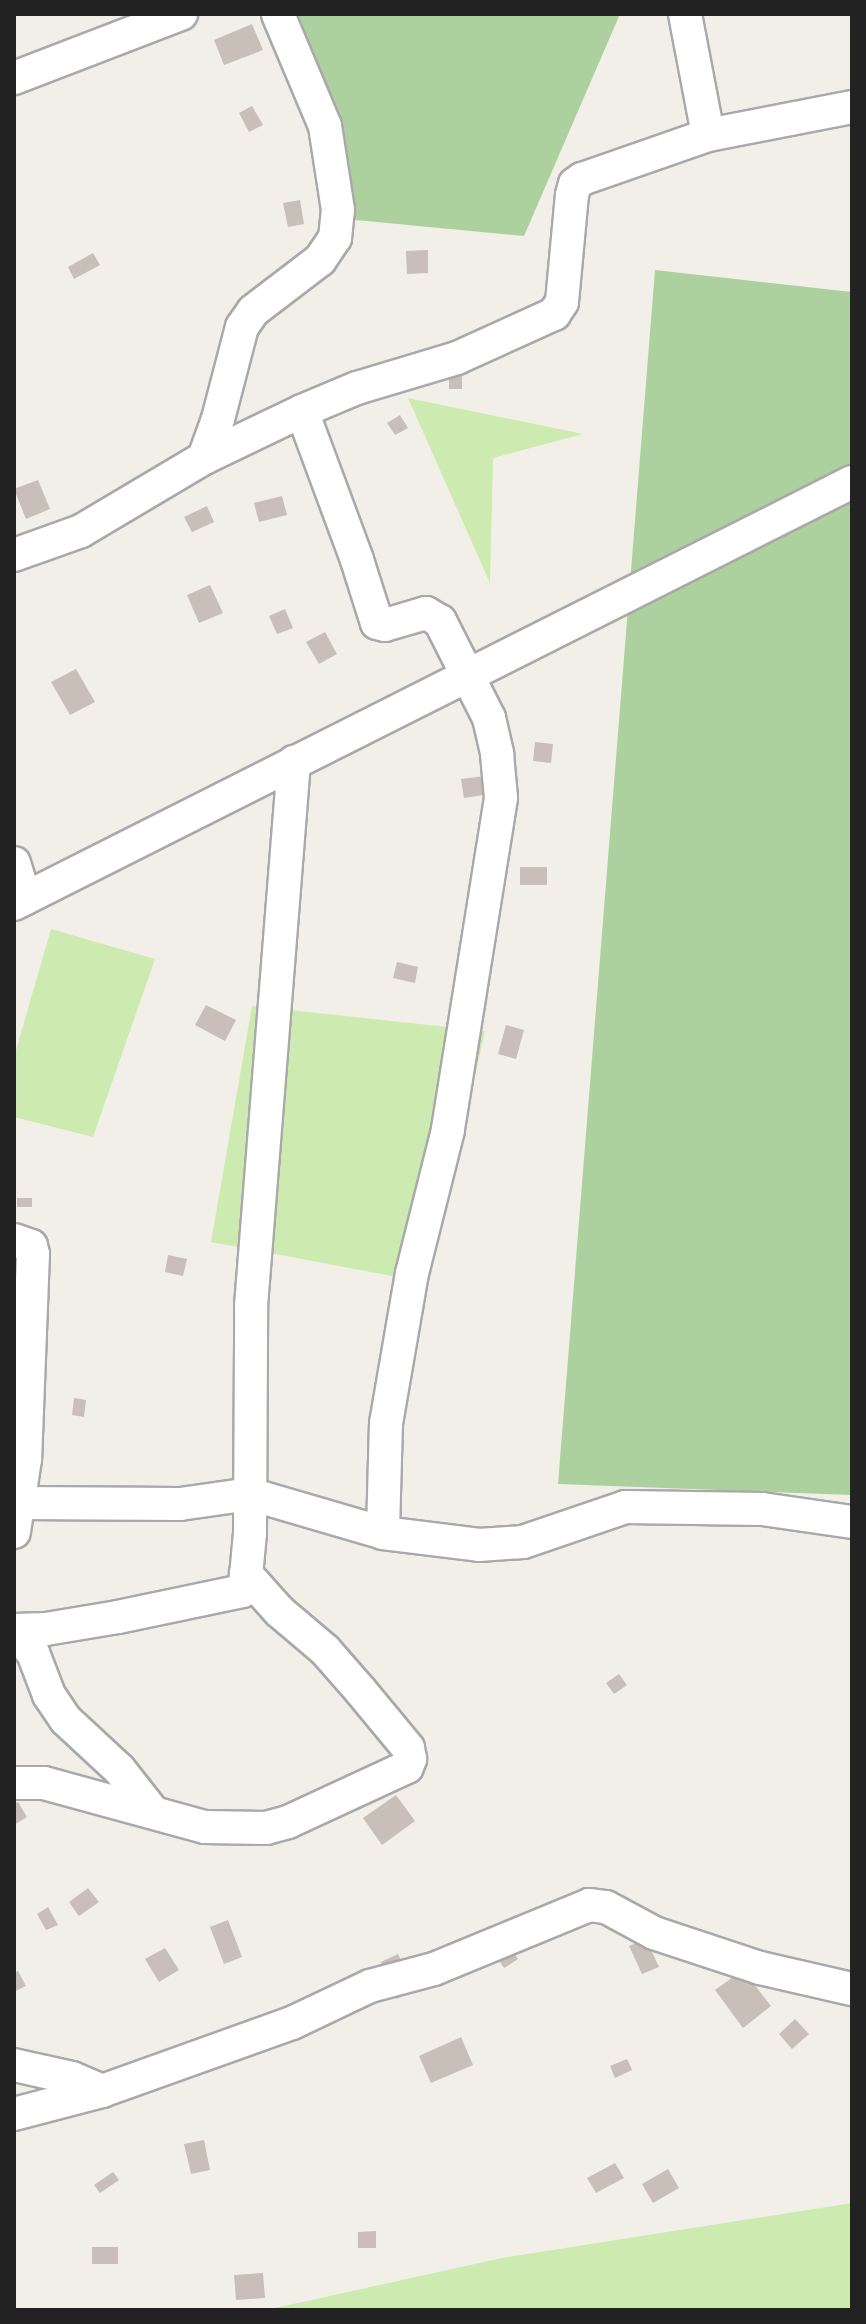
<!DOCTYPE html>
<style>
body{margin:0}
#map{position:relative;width:866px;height:2324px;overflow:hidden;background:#f2efe9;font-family:Roboto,sans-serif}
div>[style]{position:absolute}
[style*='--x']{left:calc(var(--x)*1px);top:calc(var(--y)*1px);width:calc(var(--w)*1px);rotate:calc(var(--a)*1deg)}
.grass>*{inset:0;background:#cdebb0}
.forest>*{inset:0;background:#add19e}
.building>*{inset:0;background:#c7bfb8}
.roads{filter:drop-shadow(2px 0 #a9a9a9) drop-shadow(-2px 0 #a9a9a9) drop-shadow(0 2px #a9a9a9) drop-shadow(0 -2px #a9a9a9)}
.street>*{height:32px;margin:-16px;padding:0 16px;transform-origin:16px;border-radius:16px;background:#fff}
span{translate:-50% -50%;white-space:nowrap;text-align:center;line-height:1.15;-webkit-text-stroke:6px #fff;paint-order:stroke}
.frame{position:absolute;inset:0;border:16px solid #222;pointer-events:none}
</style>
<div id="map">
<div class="grass">
<div style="clip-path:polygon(408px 398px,583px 434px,493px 458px,490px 583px)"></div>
<div style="clip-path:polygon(51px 929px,155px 959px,93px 1137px,14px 1117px,14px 1057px)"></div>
<div style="clip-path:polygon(252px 1006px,485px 1031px,429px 1283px,211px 1242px)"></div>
<div style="clip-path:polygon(852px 2203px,852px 2310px,266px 2310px,502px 2258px)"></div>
</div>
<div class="forest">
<div style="clip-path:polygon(282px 14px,620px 14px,524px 236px,345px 219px)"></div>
<div style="clip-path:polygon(655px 270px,852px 292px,852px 1495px,558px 1484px)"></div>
</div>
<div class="building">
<div style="clip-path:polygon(252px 24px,263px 50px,224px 65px,214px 40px)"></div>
<div style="clip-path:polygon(252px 106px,263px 125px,249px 132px,239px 113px)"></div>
<div style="clip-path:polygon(300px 200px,304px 224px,288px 227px,283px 203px)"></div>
<div style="clip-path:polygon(428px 250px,428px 273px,407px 274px,406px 251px)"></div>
<div style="clip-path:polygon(93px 253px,100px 265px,74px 279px,68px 267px)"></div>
<div style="clip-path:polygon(449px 375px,462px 375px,462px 389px,449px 389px)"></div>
<div style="clip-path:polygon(400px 415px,408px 428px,395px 435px,387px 423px)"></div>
<div style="clip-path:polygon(38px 480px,50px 509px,26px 519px,14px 489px)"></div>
<div style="clip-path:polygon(282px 496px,287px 515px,259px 522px,254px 503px)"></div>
<div style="clip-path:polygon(207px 506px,214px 522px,192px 532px,184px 517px)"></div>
<div style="clip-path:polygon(210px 585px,223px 613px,199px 623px,187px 595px)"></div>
<div style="clip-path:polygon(285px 609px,293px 628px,277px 634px,269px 616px)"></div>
<div style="clip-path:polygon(325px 632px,337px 654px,319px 664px,306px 642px)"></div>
<div style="clip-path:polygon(76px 669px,95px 702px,70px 715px,51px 682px)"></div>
<div style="clip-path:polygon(535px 742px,553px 744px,551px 763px,533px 761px)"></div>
<div style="clip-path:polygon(493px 775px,496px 793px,464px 798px,461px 779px)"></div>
<div style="clip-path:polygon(520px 867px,547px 867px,547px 885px,520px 885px)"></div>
<div style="clip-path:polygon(397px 962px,418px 967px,415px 983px,393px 978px)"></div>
<div style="clip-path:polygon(206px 1005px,236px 1020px,225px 1041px,195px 1025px)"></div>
<div style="clip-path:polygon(506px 1025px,524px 1030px,516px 1059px,498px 1054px)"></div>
<div style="clip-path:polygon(17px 1198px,32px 1198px,32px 1207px,17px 1207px)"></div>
<div style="clip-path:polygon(168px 1255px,187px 1259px,183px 1276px,165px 1272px)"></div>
<div style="clip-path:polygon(74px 1398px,86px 1400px,84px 1417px,72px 1415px)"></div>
<div style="clip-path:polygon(619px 1674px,627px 1685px,614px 1694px,606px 1683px)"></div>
<div style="clip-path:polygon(396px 1795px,415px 1821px,382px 1845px,363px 1818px)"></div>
<div style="clip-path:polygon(18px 1802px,27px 1817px,14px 1825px,14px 1804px)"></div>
<div style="clip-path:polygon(88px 1888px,99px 1902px,79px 1916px,69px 1902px)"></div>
<div style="clip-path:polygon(48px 1907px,58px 1925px,46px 1930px,37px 1914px)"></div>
<div style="clip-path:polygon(228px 1920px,242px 1957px,224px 1964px,210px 1927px)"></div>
<div style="clip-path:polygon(646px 1939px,659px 1967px,642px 1974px,629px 1946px)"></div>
<div style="clip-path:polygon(507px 1942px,518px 1959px,504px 1968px,493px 1951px)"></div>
<div style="clip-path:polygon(165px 1948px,179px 1970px,159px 1982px,145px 1959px)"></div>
<div style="clip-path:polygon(398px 1954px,414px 1991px,396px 1999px,381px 1962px)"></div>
<div style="clip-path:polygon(743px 1970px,771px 2006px,743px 2028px,715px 1990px)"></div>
<div style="clip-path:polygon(18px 1971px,26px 1986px,14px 1992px,14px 1973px)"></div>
<div style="clip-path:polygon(795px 2019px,809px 2034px,792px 2049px,779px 2034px)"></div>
<div style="clip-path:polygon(461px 2037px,473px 2065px,431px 2083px,419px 2056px)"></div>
<div style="clip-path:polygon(627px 2059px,632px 2070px,615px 2078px,610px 2066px)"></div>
<div style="clip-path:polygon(204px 2140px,210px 2170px,191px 2174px,184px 2144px)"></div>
<div style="clip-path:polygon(615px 2163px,624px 2178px,596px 2193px,587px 2178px)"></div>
<div style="clip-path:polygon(668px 2169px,679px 2188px,653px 2203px,642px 2184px)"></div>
<div style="clip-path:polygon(113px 2172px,119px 2180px,100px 2193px,94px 2185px)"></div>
<div style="clip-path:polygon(376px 2231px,376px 2248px,358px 2248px,358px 2232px)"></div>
<div style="clip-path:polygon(92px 2247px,118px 2247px,118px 2264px,92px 2264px)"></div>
<div style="clip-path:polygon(263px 2273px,265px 2298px,236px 2300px,234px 2275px)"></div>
</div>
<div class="roads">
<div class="street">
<div style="--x:685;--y:14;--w:123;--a:79.2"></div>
<div style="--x:14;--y:78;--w:179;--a:-21"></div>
<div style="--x:302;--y:411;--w:159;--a:69.7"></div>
<div style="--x:357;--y:560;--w:66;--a:72.4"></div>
<div style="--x:377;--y:623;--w:8;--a:14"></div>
<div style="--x:385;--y:625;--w:43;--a:-16.3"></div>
<div style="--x:426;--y:613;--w:16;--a:30"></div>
<div style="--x:440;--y:621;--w:109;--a:63.2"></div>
<div style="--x:489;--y:718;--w:37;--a:77"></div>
<div style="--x:497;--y:754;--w:44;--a:84.8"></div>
<div style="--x:501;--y:798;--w:336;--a:99.1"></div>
<div style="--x:448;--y:1130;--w:147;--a:104.1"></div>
<div style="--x:412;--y:1273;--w:152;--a:99.8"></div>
<div style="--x:386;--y:1423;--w:110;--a:91.6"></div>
<div style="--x:204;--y:458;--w:41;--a:-70.3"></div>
<div style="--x:218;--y:419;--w:95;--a:-75.4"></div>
<div style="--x:242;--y:327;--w:19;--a:-55"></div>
<div style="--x:253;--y:311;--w:84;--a:-37.3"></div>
<div style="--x:320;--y:260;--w:27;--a:-56"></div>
<div style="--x:335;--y:238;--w:28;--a:-84"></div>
<div style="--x:338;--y:210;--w:85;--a:-98.8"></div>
<div style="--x:325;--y:126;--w:121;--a:-112.8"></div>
<div style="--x:14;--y:555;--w:71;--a:-19.7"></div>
<div style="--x:81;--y:531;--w:143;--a:-30.7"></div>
<div style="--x:204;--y:458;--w:109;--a:-25.6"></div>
<div style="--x:302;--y:411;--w:60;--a:-22.7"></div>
<div style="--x:357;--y:388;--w:104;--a:-16.7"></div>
<div style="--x:457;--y:358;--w:107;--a:-24.4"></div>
<div style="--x:554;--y:314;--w:14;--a:-56"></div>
<div style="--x:562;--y:302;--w:107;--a:-84.7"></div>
<div style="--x:572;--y:195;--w:11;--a:-75"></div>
<div style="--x:575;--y:184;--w:9;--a:-36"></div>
<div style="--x:582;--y:179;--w:133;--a:-19.2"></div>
<div style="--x:708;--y:135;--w:147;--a:-11"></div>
<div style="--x:14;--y:863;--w:37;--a:73"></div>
<div style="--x:14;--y:904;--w:938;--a:-26.73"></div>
<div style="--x:14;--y:1240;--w:18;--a:19"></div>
<div style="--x:31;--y:1246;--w:8;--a:76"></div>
<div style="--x:33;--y:1254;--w:205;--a:92.2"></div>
<div style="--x:25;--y:1459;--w:74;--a:98.6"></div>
<div style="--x:20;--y:1503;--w:160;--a:0.4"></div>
<div style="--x:180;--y:1504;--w:71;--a:-8.1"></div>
<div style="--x:250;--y:1494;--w:139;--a:16.3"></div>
<div style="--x:383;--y:1533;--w:97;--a:7.1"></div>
<div style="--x:479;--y:1545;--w:44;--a:-3.9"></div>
<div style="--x:523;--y:1542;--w:108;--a:-18.9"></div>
<div style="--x:625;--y:1507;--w:137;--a:0.8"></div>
<div style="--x:762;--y:1509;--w:91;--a:8.2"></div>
<div style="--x:14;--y:1630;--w:32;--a:-2"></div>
<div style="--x:46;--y:1629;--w:73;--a:-9.5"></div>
<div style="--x:118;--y:1617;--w:127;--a:-11.8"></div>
<div style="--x:242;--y:1591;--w:5;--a:-53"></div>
<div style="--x:245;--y:1587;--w:54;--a:-84.7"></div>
<div style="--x:250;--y:1533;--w:227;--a:-89.7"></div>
<div style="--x:251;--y:1306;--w:546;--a:-85.48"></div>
<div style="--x:14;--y:1631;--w:29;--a:49"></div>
<div style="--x:33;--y:1653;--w:45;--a:69.1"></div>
<div style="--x:49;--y:1695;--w:30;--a:56"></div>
<div style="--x:66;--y:1720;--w:72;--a:42.8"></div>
<div style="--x:119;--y:1769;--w:53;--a:51.8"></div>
<div style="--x:14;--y:1783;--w:30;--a:0"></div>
<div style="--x:44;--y:1783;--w:167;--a:15.3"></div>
<div style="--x:205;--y:1827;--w:61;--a:0.9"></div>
<div style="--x:266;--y:1828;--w:23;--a:-15"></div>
<div style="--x:288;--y:1822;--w:131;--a:-24.8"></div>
<div style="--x:407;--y:1767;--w:9;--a:-69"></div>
<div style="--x:410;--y:1759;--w:11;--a:-100"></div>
<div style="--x:408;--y:1748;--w:75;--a:-129.6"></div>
<div style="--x:360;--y:1690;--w:53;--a:-131.2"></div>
<div style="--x:325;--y:1650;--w:60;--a:-139.7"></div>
<div style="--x:279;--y:1611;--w:50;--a:-131.7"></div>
<div style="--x:14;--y:2065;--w:59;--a:12.6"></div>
<div style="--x:72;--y:2078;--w:33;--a:23"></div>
<div style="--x:14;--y:2114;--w:91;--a:-14.6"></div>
<div style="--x:102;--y:2091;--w:202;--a:-19.7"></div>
<div style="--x:292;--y:2023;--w:86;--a:-25.4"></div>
<div style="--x:370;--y:1986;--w:66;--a:-14.9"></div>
<div style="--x:434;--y:1969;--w:168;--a:-22.4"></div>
<div style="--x:589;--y:1905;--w:17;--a:7"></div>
<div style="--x:606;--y:1907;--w:55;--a:28.4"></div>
<div style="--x:654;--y:1933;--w:112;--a:18.3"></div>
<div style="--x:760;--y:1968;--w:94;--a:12.9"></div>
</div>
</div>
<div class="frame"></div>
</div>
